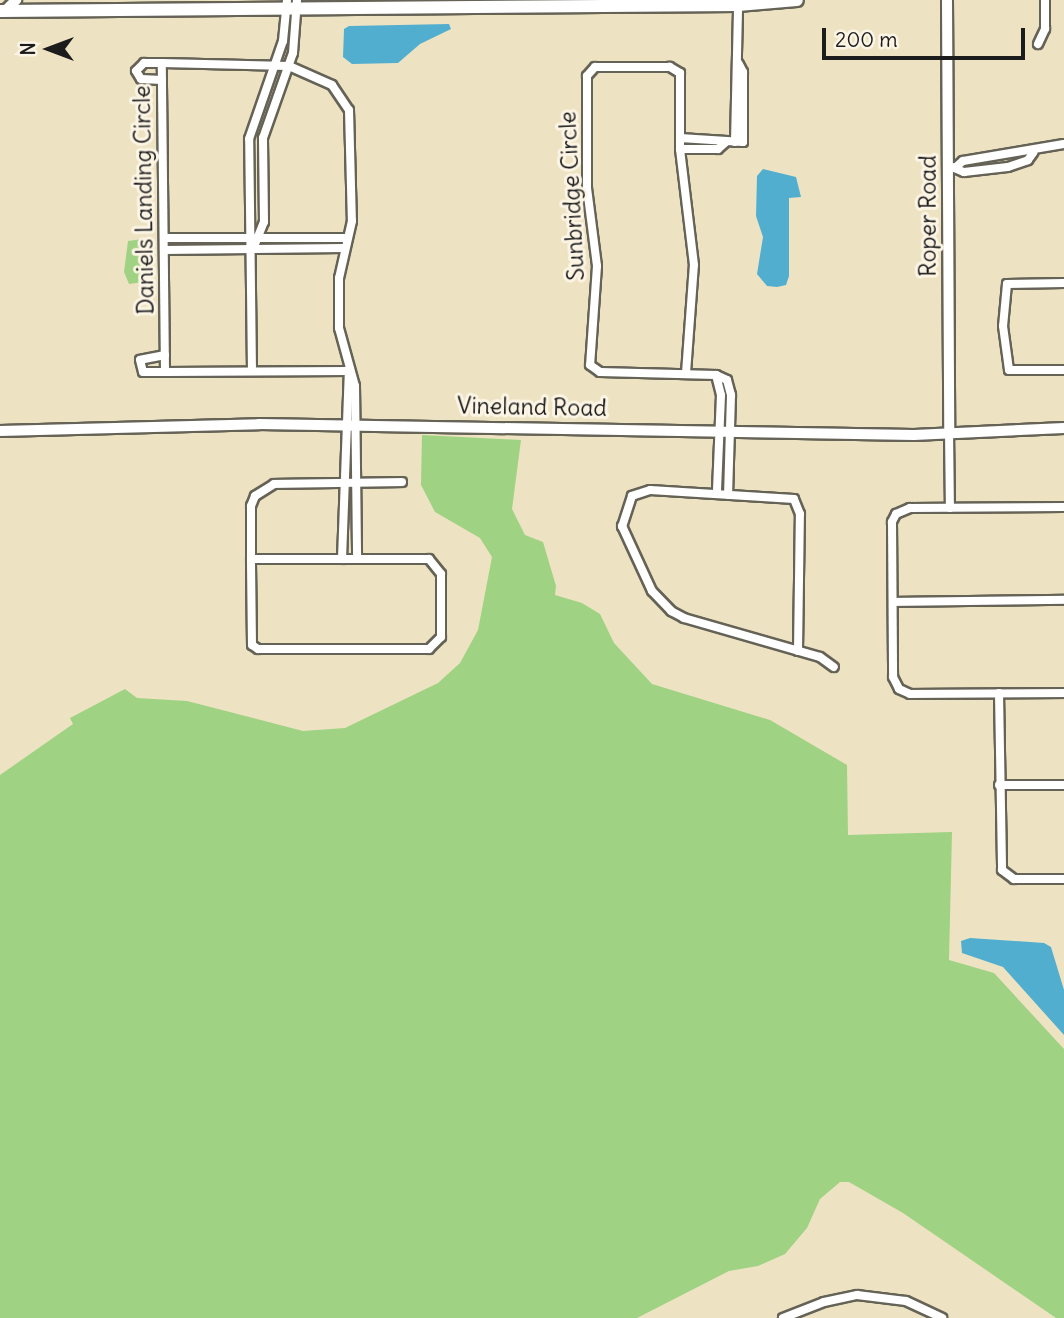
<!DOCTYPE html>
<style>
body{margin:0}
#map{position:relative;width:1064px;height:1318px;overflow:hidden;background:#ede3c3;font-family:Delius,sans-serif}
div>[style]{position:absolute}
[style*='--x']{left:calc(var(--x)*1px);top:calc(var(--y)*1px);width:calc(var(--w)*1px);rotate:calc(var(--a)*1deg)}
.green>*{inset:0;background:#9fd282}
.water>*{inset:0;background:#51aecf}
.roads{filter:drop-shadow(2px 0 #656256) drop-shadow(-2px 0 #656256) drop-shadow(0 2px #656256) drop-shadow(0 -2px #656256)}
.minor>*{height:8px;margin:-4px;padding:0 4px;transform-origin:4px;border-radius:4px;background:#fff}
.tertiary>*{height:10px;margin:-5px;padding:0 5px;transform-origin:5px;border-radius:5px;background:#fff}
.secondary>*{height:10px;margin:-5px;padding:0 5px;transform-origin:5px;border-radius:5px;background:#fff}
.primary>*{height:12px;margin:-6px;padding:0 6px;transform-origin:6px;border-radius:6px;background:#fff}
span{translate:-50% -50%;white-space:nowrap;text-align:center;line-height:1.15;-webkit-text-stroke:6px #fcf5e5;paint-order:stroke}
.street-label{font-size:23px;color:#1c1c1c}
.north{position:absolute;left:14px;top:14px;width:70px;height:70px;-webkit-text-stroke:5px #fcf5e5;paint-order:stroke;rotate:270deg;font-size:19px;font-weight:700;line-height:28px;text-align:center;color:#1c1c1c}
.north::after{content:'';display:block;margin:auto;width:24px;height:32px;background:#1c1c1c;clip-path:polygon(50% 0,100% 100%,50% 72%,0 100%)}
.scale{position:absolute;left:822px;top:28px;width:203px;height:32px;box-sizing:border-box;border:4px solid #1c1c1c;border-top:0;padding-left:9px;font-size:21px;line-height:24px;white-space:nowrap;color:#1c1c1c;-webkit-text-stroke:5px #fcf5e5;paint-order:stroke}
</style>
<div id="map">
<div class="green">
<div style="clip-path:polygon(143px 239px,143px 282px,129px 284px,124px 272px,128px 241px)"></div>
<div style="clip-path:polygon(422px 435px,521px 440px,512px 509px,525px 535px,543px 542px,556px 586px,555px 595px,582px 603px,600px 614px,614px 643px,652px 684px,770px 720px,847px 765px,848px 835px,952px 832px,949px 960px,994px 973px,1064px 1049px,1064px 1318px,1056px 1318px,903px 1213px,849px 1182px,840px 1182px,820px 1199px,807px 1228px,785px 1254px,758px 1266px,729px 1271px,637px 1318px,0 1318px,0 775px,73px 724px,70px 718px,125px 689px,137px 698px,187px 701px,303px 731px,345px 728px,438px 683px,460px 663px,478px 630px,492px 557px,480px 538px,435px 512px,421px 485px)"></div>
</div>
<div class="water">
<div style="clip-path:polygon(349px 26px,449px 24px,451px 29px,420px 44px,398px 63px,352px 64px,343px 57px,344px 29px)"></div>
<div style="clip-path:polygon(763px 169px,796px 177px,801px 197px,789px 198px,789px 276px,786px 285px,777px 287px,767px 286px,757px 274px,763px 237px,756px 216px,757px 176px)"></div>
<div style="clip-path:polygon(970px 938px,1044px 943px,1051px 947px,1064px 990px,1064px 1035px,1003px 967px,962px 953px,961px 941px)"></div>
</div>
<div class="roads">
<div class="minor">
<div style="--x:1038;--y:44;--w:17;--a:-65"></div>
<div style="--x:1045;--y:29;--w:29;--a:-90"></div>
<div style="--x:162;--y:63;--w:18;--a:180"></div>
<div style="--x:144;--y:63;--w:11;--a:135"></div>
<div style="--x:136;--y:71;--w:9;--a:58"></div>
<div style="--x:141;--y:79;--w:21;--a:3"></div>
<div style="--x:680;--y:138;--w:63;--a:3.6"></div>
<div style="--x:743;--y:142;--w:70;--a:-90"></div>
<div style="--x:743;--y:72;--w:9;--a:-117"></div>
<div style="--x:735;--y:142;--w:137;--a:-88.7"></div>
<div style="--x:680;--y:149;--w:38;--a:0"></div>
<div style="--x:718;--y:149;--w:11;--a:-41"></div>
<div style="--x:952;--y:167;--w:13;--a:23"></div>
<div style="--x:964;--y:172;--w:44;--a:-6.5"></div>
<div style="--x:1008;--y:167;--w:21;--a:-19"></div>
<div style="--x:1028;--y:160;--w:9;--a:-54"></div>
<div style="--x:956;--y:167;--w:9;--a:-41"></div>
<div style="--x:963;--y:161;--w:102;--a:-9.6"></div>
<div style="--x:164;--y:238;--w:183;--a:0"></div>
<div style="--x:253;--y:249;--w:29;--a:-68"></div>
<div style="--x:264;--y:222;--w:84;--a:-90.7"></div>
<div style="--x:263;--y:138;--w:90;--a:-70.6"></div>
<div style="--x:293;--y:53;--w:53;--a:-85.7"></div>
<div style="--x:164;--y:250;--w:180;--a:-0.6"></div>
<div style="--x:1064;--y:283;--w:57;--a:179"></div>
<div style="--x:1007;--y:284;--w:42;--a:95.4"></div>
<div style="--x:1003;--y:326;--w:44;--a:82.2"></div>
<div style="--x:1009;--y:370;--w:55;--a:0"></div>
<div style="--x:165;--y:355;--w:25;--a:169"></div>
<div style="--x:140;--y:360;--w:12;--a:76"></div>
<div style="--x:143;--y:372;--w:22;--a:0"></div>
<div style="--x:252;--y:371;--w:232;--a:-90.7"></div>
<div style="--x:249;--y:139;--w:104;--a:-70.9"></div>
<div style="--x:283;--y:41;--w:41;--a:-84.4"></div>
<div style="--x:349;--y:371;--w:184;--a:179.7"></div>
<div style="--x:165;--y:372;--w:309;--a:-90.6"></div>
<div style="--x:162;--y:63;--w:127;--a:1.4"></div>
<div style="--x:289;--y:66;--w:47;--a:23.8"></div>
<div style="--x:332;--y:85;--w:30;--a:56"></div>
<div style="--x:349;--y:110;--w:111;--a:88.5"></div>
<div style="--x:352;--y:221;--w:58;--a:102.8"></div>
<div style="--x:339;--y:278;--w:50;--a:90"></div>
<div style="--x:339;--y:328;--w:60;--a:74.6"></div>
<div style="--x:355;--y:386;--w:173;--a:89.3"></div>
<div style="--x:686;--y:373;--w:108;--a:-85.8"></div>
<div style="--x:694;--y:265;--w:117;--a:-96.9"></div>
<div style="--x:680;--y:149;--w:76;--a:-90"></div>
<div style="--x:680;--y:73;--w:12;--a:-149"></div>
<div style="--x:670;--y:67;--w:75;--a:180"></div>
<div style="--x:595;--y:67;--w:12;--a:132"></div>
<div style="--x:587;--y:76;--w:112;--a:90"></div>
<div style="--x:587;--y:188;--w:79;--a:82.7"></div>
<div style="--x:597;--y:266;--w:99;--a:94"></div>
<div style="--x:590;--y:365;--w:12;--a:35"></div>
<div style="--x:600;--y:372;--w:116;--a:1.5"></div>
<div style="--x:716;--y:375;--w:12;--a:24"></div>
<div style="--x:727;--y:380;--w:16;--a:75"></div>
<div style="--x:731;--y:395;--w:100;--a:91.7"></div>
<div style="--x:716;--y:375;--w:21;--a:76"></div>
<div style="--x:721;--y:395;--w:96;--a:92.4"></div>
<div style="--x:949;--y:431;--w:77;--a:89.3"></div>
<div style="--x:1064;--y:507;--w:154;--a:179.6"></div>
<div style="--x:910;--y:508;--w:15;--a:157"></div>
<div style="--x:896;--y:514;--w:9;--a:117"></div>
<div style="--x:892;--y:522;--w:155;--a:89.6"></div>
<div style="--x:893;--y:677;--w:13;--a:63"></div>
<div style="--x:899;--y:689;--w:12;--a:24"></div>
<div style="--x:910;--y:694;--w:154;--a:-0.4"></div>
<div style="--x:251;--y:559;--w:178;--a:0"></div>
<div style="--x:429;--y:559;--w:19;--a:51"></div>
<div style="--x:441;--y:574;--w:63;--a:90"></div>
<div style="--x:441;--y:637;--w:17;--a:135"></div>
<div style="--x:429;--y:649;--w:171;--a:180"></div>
<div style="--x:258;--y:649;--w:7;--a:-146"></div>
<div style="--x:252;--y:645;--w:86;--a:-90.7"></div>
<div style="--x:251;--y:559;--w:53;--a:-90"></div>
<div style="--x:251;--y:506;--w:11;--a:-68"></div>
<div style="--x:255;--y:496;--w:22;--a:-32"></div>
<div style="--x:274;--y:484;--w:128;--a:-0.9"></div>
<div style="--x:342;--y:559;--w:188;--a:-87.9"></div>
<div style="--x:893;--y:602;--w:171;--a:-0.7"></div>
<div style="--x:798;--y:651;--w:137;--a:-89.2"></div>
<div style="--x:800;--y:514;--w:16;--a:-112"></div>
<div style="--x:794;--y:499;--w:144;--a:-176.4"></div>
<div style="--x:650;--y:490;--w:19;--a:162"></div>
<div style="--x:632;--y:496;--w:32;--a:108"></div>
<div style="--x:622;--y:526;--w:72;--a:65.2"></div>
<div style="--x:652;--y:591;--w:28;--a:46"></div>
<div style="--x:671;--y:611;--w:15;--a:28"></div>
<div style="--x:684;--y:618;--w:141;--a:16"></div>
<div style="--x:820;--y:657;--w:17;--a:36"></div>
<div style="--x:999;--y:693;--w:177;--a:89"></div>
<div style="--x:1002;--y:870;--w:15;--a:37"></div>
<div style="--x:1014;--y:879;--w:50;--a:0"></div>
<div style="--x:999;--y:785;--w:65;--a:0"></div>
<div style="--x:783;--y:1318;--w:44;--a:-21.3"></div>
<div style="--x:824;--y:1302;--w:34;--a:-12"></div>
<div style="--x:857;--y:1295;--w:49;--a:7"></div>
<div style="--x:906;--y:1301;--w:40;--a:25"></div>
</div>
<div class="tertiary">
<div style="--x:947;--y:0;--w:431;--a:89.7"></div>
</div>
<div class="secondary">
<div style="--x:5;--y:11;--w:16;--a:-45"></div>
<div style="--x:0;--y:431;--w:259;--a:-1.5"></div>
<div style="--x:259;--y:424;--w:655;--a:0.96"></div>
<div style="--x:914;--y:435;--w:150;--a:-2.7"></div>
</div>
<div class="primary">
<div style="--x:0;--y:11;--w:738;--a:-0.47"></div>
<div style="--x:738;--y:5;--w:59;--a:-4.8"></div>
</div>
</div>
<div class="street-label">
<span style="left:572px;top:196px;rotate:-93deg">Sunbridge Circle</span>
<span style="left:144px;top:200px;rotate:-91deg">Daniels Landing Circle</span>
<span style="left:928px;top:216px;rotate:-90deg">Roper Road</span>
<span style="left:532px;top:407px;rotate:1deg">Vineland Road</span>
</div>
<div class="north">N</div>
<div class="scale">200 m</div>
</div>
